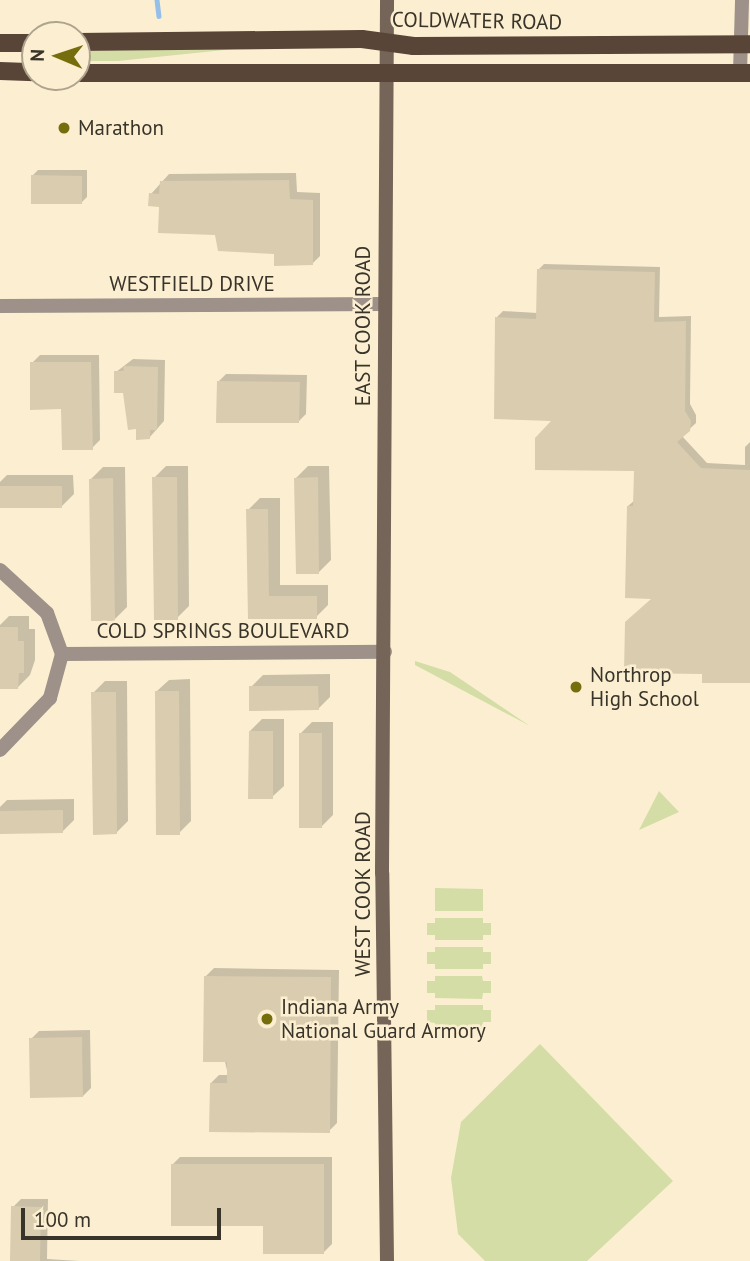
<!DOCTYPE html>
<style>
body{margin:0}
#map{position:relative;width:750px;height:1261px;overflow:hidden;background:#fcefd1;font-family:"PT Sans",sans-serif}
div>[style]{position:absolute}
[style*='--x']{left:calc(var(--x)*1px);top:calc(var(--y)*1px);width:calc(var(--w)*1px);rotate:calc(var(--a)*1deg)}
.green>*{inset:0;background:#d3dda5}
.shadow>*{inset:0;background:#0003}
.stream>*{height:4.5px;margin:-2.25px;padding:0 2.25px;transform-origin:2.25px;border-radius:2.25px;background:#95bfe9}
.building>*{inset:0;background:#d9ccaf}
.street>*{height:14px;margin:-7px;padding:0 7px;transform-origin:7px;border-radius:7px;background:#9d9189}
.secondary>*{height:14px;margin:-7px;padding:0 7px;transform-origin:7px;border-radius:7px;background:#756458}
.primary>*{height:18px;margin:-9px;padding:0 9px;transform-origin:9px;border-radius:9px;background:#594537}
.dots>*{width:19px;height:19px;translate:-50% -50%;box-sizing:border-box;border:4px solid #fcefd1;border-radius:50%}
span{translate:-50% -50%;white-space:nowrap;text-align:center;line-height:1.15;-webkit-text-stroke:5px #fcefd1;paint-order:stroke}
.street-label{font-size:21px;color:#393429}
.poi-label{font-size:21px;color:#393429}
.left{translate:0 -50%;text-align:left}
.north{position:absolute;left:21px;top:21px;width:70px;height:70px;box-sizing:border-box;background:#fcefd1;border:2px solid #aea48e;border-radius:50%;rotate:272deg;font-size:19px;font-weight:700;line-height:28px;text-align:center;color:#393429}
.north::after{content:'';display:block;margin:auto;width:24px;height:32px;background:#766e0d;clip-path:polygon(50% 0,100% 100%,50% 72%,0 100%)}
.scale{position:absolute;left:21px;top:1208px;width:200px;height:32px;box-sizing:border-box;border:4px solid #393429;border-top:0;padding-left:9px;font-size:21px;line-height:24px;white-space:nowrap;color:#393429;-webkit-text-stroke:5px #fcefd1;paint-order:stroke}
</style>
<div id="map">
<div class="green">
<div style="clip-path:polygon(234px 49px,118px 61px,77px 61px,77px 51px)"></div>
<div style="clip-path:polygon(415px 661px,450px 672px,530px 726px,415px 665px)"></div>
<div style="clip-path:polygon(659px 791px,679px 812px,639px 830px)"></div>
<div style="clip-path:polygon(435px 888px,483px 889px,483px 911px,435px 911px)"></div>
<div style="clip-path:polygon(435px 918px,483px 918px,483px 923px,491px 923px,491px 935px,483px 935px,483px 940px,435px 940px,435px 935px,427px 935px,427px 923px,435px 923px)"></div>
<div style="clip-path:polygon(435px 947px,483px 947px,483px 952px,491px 952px,491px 964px,483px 964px,483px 969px,435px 969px,435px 964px,427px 964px,427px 952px,435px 952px)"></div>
<div style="clip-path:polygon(435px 976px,482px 976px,483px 981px,491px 981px,491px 993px,483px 993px,482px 999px,435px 998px,435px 993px,427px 993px,427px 981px,435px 981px)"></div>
<div style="clip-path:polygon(435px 1005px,483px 1005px,483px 1010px,491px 1010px,491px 1022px,483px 1022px,482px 1027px,435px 1027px,435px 1023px,427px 1022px,427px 1010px,435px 1010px)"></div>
<div style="clip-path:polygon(540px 1044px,673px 1181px,587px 1261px,485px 1261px,458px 1234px,451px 1178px,461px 1122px)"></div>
</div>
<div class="shadow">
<div style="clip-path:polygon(38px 170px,87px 170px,87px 197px,81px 203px,33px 175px)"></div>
<div style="clip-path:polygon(296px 173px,297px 192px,320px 193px,320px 256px,312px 264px,216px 234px,161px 205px,151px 194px,169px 174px)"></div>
<div style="clip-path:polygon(544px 264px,660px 267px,659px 317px,691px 316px,690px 404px,696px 415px,696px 423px,682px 436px,707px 463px,745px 465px,745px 447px,750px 442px,750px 681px,704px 672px,655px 597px,628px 506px,635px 500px,635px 469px,555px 419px,497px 317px,503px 311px,538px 313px,538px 270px)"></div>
<div style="clip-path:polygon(40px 355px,99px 355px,100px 440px,92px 448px,32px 363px)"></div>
<div style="clip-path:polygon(133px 359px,165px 360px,164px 421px,149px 438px,138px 428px,116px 372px)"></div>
<div style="clip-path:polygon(226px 374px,307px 375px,306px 414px,298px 422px,218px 382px)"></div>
<div style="clip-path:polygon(166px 466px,188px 466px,189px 606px,177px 618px,154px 478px)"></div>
<div style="clip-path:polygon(308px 466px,329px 466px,331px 560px,319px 572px,296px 478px)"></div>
<div style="clip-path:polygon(103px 467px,125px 467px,127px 607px,115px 619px,91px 479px)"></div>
<div style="clip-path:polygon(7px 475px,73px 475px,74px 494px,62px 506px,0 506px,0 482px)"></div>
<div style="clip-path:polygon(260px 498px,280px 498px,280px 585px,328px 585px,328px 605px,316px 617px,250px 617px,248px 510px)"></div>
<div style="clip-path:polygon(9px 616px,29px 616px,29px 629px,35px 629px,35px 660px,30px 675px,18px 687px,0 687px,0 625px)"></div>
<div style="clip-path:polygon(330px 674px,330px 697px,318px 709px,251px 687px,263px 675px)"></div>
<div style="clip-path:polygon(190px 679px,191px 821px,179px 833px,157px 691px,169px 680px)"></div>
<div style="clip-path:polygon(105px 681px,127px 681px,128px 821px,116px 833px,93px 693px)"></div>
<div style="clip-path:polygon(262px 719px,284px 719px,284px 786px,272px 797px,250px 731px)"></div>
<div style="clip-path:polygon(312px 722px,333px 722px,333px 815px,321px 827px,300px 734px)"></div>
<div style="clip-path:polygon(74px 799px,74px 820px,62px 832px,0 832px,0 807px,7px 800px)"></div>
<div style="clip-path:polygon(214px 968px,339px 970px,337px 1123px,329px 1131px,211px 1083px,219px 1075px,228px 1075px,206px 976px)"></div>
<div style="clip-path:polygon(90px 1030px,91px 1088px,83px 1096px,31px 1039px,39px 1031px)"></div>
<div style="clip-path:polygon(180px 1157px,332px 1157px,332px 1244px,324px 1252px,265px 1224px,172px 1165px)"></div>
<div style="clip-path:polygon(21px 1199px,48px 1199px,47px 1259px,80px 1261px,12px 1261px,13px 1207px)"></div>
</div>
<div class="stream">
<div style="--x:157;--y:0;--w:16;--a:83"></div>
</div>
<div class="building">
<div style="clip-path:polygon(31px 175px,82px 176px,82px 204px,31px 204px)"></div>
<div style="clip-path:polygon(289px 180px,290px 199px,313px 200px,313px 265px,274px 266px,274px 254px,218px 251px,215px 235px,158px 233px,159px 207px,148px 206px,149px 193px,159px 194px,160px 181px)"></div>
<div style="clip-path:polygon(537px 269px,655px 272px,654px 322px,686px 321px,685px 411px,691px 421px,690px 431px,677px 442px,701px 468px,750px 470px,750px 683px,702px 683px,702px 674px,624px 673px,625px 622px,651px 599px,625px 598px,627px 506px,633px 506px,634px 471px,535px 470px,535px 438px,551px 421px,494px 419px,495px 317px,536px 319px)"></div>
<div style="clip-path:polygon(30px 362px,91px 362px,93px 450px,62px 450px,61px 409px,30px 410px)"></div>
<div style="clip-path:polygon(123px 366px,158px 367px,157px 430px,150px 430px,150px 439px,136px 440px,136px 429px,128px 430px,123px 393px,114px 393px,114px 371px,124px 371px)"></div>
<div style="clip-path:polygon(217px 381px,300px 382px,299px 423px,216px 423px)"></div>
<div style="clip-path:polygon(152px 477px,177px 477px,178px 620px,154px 620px)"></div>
<div style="clip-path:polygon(318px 477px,319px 574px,296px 574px,294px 478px)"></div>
<div style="clip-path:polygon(113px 478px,115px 621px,91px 621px,89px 479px)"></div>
<div style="clip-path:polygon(0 486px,62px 486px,62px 508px,0 508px)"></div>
<div style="clip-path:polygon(246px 509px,268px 509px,269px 596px,317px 596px,317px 619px,248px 619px)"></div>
<div style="clip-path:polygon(0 627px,18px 627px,18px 641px,24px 641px,24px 673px,19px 673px,18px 689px,0 689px)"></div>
<div style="clip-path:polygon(249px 686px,318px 686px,319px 710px,249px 711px)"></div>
<div style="clip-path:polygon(155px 691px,179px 691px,180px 835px,156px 835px)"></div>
<div style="clip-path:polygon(91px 692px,116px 692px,117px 834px,93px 835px)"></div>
<div style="clip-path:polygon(249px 731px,273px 731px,273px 799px,248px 799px)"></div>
<div style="clip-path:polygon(299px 733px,322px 733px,322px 828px,299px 828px)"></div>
<div style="clip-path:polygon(63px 810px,63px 833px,0 834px,0 811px)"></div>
<div style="clip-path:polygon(204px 976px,331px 977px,330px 1133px,209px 1132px,210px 1083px,227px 1083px,227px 1062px,203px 1062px)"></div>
<div style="clip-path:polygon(82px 1037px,83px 1097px,30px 1098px,29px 1038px)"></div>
<div style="clip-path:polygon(171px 1164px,324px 1164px,324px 1254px,263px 1254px,263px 1226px,171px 1226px)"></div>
<div style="clip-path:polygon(11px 1206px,41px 1207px,40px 1261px,10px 1261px)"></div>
</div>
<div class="street">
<div style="--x:740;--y:73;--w:73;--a:-88.4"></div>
<div style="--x:0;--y:306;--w:384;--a:-0.3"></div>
<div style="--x:0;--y:570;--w:64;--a:42.5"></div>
<div style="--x:47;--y:613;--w:44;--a:69.9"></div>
<div style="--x:62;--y:654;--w:46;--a:105.3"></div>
<div style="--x:50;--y:698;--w:72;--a:133.9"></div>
<div style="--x:62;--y:654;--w:323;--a:-0.4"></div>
</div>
<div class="secondary">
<div style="--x:387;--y:1261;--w:388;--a:-90.7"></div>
<div style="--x:382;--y:873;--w:873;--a:-89.67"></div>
</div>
<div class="primary">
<div style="--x:77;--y:42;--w:285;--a:-0.6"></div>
<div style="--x:362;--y:39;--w:52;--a:7.7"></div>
<div style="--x:414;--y:46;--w:336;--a:-0.3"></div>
<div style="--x:0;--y:43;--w:35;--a:0"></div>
<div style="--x:0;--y:71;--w:35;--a:2"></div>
<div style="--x:77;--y:73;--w:673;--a:0"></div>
</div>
<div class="dots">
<div style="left:64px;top:128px;background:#766e0d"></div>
<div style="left:576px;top:687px;background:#766e0d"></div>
<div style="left:267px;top:1019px;background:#766e0d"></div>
</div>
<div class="street-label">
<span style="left:477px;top:21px;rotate:1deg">COLDWATER ROAD</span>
<span style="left:192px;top:284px">WESTFIELD DRIVE</span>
<span style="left:363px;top:326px;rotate:-90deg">EAST COOK ROAD</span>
<span style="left:223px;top:631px">COLD SPRINGS BOULEVARD</span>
<span style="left:363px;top:894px;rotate:-90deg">WEST COOK ROAD</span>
</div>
<div class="poi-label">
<span class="left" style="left:78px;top:128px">Marathon</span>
<span class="left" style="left:590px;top:687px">Northrop<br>High School</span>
<span class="left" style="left:281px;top:1019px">Indiana Army<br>National Guard Armory</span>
</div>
<div class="north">N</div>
<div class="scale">100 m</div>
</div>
